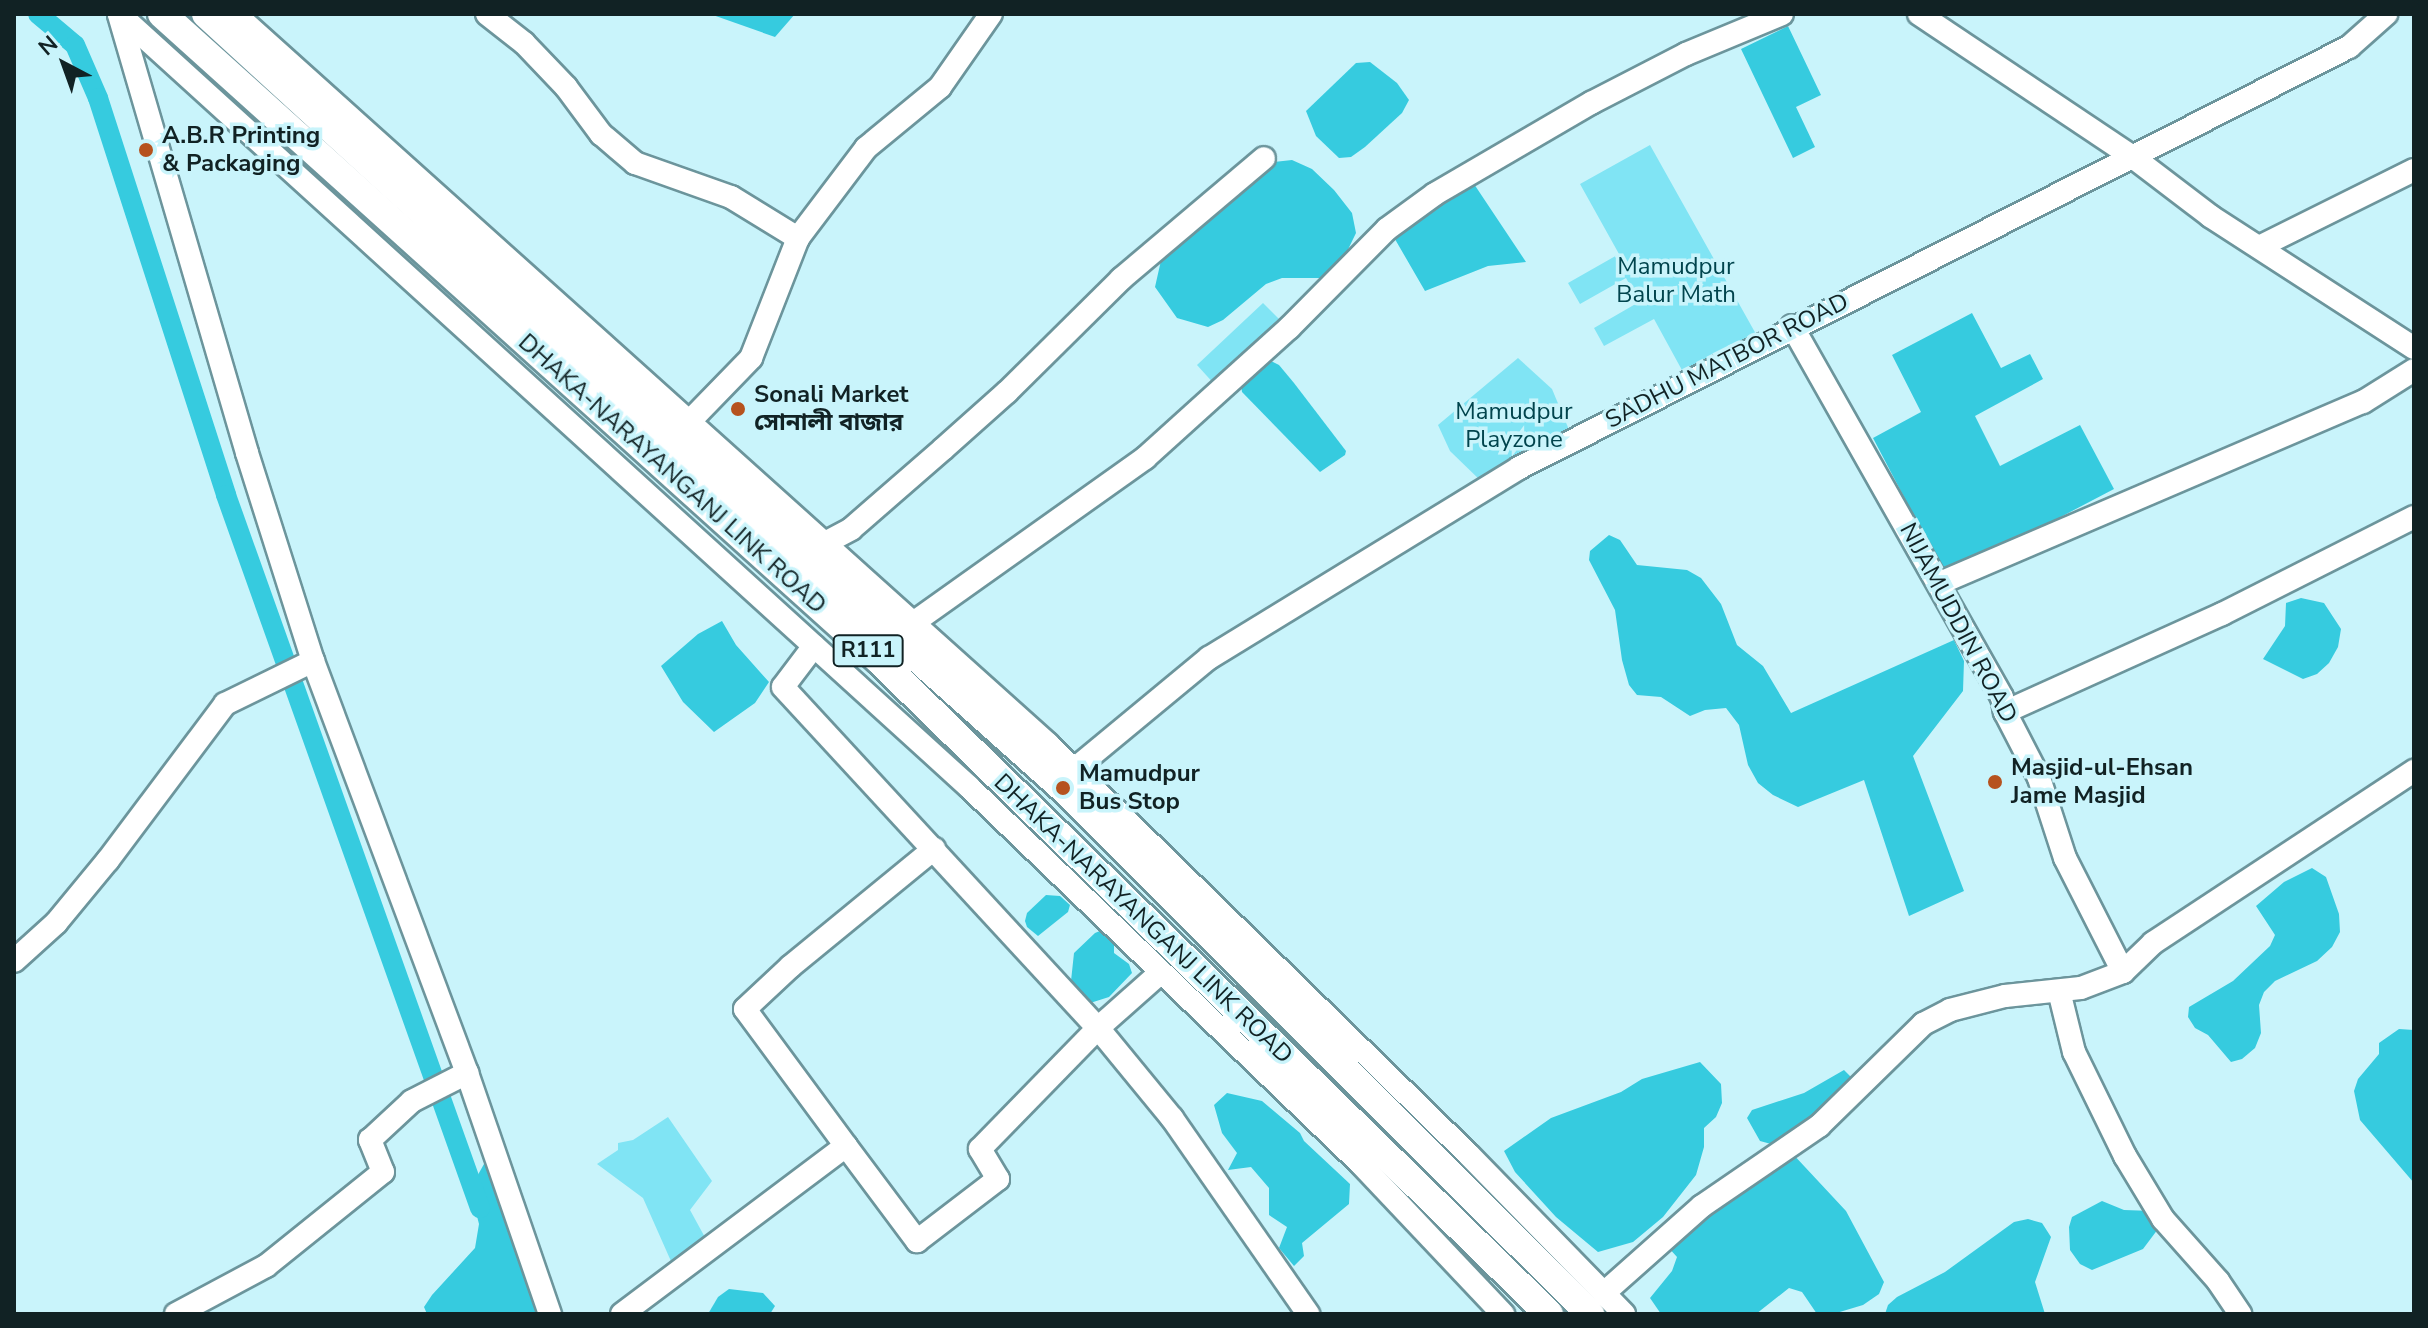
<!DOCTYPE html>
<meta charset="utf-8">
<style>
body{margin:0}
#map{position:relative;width:2428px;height:1328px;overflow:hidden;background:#c9f4fb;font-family:"Nunito Sans","Noto Sans Bengali",sans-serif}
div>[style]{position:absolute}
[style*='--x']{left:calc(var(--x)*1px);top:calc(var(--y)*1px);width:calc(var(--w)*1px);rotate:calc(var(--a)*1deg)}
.green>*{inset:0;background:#80e4f4}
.water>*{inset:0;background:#36cbdf}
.canal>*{height:20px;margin:-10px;padding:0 10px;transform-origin:10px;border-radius:10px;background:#36cbdf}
.roads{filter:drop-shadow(2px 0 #6c959c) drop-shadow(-2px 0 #6c959c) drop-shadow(0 2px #6c959c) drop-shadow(0 -2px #6c959c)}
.minor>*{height:22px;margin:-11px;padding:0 11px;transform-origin:11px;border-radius:11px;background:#fff}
.major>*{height:28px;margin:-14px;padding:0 14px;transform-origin:14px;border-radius:14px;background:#fff}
.dots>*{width:22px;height:22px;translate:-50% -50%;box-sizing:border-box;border:4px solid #c9f4fb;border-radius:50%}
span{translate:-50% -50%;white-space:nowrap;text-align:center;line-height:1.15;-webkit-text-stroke:7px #c9f4fb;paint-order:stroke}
.shield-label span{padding:2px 6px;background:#c9f4fb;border:2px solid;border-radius:6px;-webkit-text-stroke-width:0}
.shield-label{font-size:22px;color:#112224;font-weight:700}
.poi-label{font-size:24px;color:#112224;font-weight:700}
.left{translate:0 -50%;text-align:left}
.park-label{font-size:24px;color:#01444d}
.street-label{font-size:24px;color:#112224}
.frame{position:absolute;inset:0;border:16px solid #112224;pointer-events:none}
.north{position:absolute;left:24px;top:24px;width:80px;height:80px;-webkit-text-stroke:6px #c9f4fb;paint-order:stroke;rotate:319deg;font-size:22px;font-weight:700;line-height:32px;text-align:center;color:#112224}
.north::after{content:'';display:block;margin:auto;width:28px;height:36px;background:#112224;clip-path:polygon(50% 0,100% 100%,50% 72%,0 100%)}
</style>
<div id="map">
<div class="green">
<div style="clip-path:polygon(1650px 145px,1761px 343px,1690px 378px,1683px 372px,1654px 319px,1604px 346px,1594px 328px,1639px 302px,1626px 278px,1580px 304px,1568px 283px,1619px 254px,1580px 184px)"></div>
<div style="clip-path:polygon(1263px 303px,1285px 325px,1216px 386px,1197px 365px)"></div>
<div style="clip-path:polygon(1518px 358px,1552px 389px,1572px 437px,1484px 484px,1450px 451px,1438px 425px)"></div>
<div style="clip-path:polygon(668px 1117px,712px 1181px,690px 1210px,707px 1241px,674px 1268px,643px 1198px,597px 1164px,618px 1150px,618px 1143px,633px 1140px)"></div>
</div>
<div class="water">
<div style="clip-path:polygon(710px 14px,795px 14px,775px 37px)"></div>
<div style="clip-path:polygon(1788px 26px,1821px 95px,1796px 107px,1815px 147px,1793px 158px,1741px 49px)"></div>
<div style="clip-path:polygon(1370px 62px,1397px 83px,1409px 100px,1402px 113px,1365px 147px,1351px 157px,1339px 158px,1316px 136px,1306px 111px,1356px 63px)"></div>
<div style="clip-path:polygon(1292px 160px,1312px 169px,1334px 190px,1352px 213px,1356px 233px,1341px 264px,1320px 278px,1282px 278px,1266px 284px,1223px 320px,1208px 327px,1177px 318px,1155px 287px,1162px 256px,1274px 162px)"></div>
<div style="clip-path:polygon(1472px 181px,1526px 262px,1488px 266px,1425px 291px,1392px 234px)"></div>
<div style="clip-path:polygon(1972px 313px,2001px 368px,2030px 354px,2043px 379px,1975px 416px,2000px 466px,2080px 425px,2114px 489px,1946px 577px,1873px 438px,1921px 412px,1892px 355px)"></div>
<div style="clip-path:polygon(1269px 360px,1279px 365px,1294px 383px,1346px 451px,1345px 455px,1320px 472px,1242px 392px,1241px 384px)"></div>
<div style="clip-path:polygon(1609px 535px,1620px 540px,1637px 565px,1687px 570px,1701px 578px,1721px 604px,1737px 645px,1763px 666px,1791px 713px,1954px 640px,1964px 661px,1963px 691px,1913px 756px,1964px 891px,1909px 916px,1864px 780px,1798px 807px,1773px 795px,1758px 783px,1748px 765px,1739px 725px,1726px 708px,1705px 710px,1690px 716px,1661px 697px,1637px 695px,1629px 685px,1622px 660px,1615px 610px,1589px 560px,1590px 551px)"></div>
<div style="clip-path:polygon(2301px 598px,2324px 603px,2341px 629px,2338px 647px,2329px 663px,2317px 674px,2303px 679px,2263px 659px,2285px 626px,2286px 603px)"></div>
<div style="clip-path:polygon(722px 621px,736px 645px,769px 682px,755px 703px,714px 732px,683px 702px,661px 666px,698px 634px)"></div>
<div style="clip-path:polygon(2312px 868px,2326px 877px,2339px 914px,2340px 932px,2332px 947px,2317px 961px,2275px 981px,2264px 992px,2259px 1005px,2261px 1033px,2255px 1048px,2242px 1059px,2231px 1062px,2208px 1035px,2195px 1028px,2188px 1017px,2189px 1007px,2233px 981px,2270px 946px,2275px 935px,2256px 906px,2284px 882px)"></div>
<div style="clip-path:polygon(1046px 895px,1060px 896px,1070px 905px,1068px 912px,1038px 936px,1027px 927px,1025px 921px,1027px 913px)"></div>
<div style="clip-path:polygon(1107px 928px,1114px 935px,1114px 953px,1129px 964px,1132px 973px,1109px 997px,1087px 1004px,1071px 981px,1074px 953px,1095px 933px)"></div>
<div style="clip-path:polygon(2399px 1029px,2414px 1030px,2414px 1183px,2360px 1120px,2354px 1091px,2358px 1079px,2379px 1054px,2379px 1043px)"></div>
<div style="clip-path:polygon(1700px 1062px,1721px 1084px,1722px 1103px,1716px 1117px,1704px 1128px,1704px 1147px,1696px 1175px,1663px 1217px,1633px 1242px,1598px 1252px,1556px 1217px,1515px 1172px,1504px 1151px,1551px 1118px,1621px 1092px,1642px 1079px)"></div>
<div style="clip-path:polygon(1844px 1070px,1853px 1079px,1807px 1125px,1771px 1144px,1760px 1141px,1747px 1118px,1752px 1110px,1804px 1093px)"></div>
<div style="clip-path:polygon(1227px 1093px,1262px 1101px,1300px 1133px,1304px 1141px,1350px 1184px,1349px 1204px,1302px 1243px,1304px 1256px,1294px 1266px,1279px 1248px,1287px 1227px,1269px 1215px,1269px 1188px,1251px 1167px,1228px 1170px,1237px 1153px,1222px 1133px,1214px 1105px)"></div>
<div style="clip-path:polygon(1791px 1152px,1846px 1211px,1884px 1282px,1879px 1294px,1863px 1305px,1833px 1314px,1817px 1314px,1802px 1292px,1789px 1288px,1756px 1314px,1661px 1314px,1650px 1298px,1672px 1271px,1677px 1257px,1668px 1247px)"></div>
<div style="clip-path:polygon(492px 1163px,545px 1314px,427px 1314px,424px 1307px,432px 1295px,475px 1248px,479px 1224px,470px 1189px,484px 1164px)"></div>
<div style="clip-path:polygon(2102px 1201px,2124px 1210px,2153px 1211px,2158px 1229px,2143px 1249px,2092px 1270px,2080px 1264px,2070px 1250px,2069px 1227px,2072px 1217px)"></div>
<div style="clip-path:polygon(2028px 1219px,2042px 1223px,2051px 1237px,2035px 1282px,2045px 1314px,1885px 1314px,1888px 1305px,1897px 1297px,1945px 1272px,2014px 1222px)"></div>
<div style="clip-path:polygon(729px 1289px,763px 1293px,775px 1306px,770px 1314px,708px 1314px,718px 1297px)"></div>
</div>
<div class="canal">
<div style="--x:38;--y:14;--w:48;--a:40"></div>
<div style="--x:75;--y:45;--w:58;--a:66.5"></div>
<div style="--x:98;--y:98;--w:417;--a:72.1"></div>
<div style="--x:226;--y:495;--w:757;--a:70.39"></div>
</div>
<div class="roads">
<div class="minor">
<div style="--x:119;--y:14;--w:1149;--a:42.28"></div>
<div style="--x:969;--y:787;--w:544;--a:43.88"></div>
<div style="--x:1361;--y:1164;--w:207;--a:46.6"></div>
<div style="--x:235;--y:14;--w:1093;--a:41.92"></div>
<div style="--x:1048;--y:744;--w:588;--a:44.31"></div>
<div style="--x:1469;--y:1155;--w:222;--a:45.7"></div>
<div style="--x:487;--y:14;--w:47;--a:38.1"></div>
<div style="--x:524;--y:43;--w:61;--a:46.3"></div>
<div style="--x:566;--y:87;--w:59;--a:53.3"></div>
<div style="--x:601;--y:134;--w:45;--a:40.5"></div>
<div style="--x:635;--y:163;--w:102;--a:19.5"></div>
<div style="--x:731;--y:197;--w:79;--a:31.5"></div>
<div style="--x:1919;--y:14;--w:259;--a:33.8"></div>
<div style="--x:2134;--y:158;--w:96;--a:37.3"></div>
<div style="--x:2210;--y:216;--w:243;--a:32.9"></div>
<div style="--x:119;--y:15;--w:456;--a:73.7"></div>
<div style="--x:247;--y:453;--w:218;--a:72.4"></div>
<div style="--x:313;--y:661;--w:440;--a:69.5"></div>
<div style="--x:467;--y:1073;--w:255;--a:71"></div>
<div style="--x:2261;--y:246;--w:171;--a:-26.4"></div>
<div style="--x:1792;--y:326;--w:426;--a:60.5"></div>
<div style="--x:2002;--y:697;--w:15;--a:79"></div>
<div style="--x:2005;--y:712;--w:74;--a:62.7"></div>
<div style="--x:2039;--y:778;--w:84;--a:72"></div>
<div style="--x:2065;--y:858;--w:128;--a:63"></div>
<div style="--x:690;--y:421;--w:88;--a:-45.9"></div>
<div style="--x:751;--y:358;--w:129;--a:-68.6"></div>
<div style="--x:798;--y:238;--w:113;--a:-52.9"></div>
<div style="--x:866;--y:148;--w:96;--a:-39.5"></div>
<div style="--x:940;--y:87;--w:89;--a:-55.1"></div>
<div style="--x:825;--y:543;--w:30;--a:-28"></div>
<div style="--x:851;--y:529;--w:122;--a:-41"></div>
<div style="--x:943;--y:449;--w:86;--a:-41.7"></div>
<div style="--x:1007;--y:392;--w:161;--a:-44.7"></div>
<div style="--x:1121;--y:279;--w:187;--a:-40.2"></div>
<div style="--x:1940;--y:583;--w:460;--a:-23.2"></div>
<div style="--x:2363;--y:402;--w:60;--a:-32.1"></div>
<div style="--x:913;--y:623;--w:285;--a:-35.4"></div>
<div style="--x:1145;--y:458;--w:194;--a:-42.1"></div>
<div style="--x:1289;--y:328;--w:139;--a:-45.3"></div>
<div style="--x:1387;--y:229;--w:59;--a:-36.1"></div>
<div style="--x:1435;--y:194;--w:181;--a:-30.3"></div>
<div style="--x:1591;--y:103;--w:107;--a:-27.3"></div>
<div style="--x:1686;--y:54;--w:104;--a:-22.6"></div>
<div style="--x:814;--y:646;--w:51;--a:127.1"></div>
<div style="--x:783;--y:687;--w:464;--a:47.3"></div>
<div style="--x:1098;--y:1028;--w:117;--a:50.6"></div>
<div style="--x:1172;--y:1118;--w:239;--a:55.2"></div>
<div style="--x:2005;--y:712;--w:238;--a:-24.3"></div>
<div style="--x:2222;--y:614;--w:215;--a:-26.8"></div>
<div style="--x:1065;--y:777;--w:187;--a:-39.6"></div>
<div style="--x:1209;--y:658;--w:364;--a:-31.5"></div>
<div style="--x:1519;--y:468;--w:931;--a:-26.9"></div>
<div style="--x:2349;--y:47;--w:50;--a:-41.7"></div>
<div style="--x:14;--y:961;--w:57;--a:-42.1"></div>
<div style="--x:56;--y:923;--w:82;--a:-50.5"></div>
<div style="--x:108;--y:860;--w:195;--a:-53.1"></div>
<div style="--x:225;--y:704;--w:98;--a:-26"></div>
<div style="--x:2059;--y:991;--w:63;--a:76.2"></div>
<div style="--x:2074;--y:1052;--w:116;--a:63.9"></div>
<div style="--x:2125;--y:1156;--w:74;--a:58.9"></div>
<div style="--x:2163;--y:1219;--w:83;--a:48.4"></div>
<div style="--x:2218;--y:1281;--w:40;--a:56"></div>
<div style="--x:846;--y:1146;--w:170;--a:-126.4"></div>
<div style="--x:745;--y:1009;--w:63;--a:-43.1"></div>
<div style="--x:791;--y:966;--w:185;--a:-39.3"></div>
<div style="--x:1604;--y:1293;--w:131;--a:-41.6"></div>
<div style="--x:1702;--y:1206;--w:142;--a:-34.4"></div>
<div style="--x:1819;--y:1126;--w:146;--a:-44.4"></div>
<div style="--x:1923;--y:1024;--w:30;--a:-27"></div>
<div style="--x:1950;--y:1010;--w:57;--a:-14.3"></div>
<div style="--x:2005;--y:996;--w:76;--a:-6"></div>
<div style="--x:2081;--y:988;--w:45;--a:-20.9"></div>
<div style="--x:2123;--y:972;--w:42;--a:-44"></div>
<div style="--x:2153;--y:943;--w:313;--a:-33.4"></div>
<div style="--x:176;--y:1314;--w:102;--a:-28.1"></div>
<div style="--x:266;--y:1266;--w:150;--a:-38.8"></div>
<div style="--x:383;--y:1172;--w:35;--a:-112"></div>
<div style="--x:370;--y:1140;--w:57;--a:-42.9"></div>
<div style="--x:412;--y:1101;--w:62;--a:-27"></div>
<div style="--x:622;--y:1314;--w:280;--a:-36.9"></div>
<div style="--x:846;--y:1146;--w:119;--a:53.2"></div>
<div style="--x:917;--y:1241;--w:102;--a:-37.4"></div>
<div style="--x:998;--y:1179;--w:35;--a:-121"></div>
<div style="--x:980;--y:1149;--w:169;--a:-45.7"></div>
<div style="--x:1098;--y:1028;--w:84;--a:-41.6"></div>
</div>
<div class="major">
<div style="--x:162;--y:14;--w:965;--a:42.02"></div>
<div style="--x:879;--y:660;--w:936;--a:44.31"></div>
<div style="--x:206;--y:14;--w:526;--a:42.46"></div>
<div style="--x:594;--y:369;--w:629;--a:41.78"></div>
<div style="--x:1063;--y:788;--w:745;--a:44.95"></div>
</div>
</div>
<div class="dots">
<div style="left:146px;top:150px;background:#b6521e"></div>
<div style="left:738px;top:409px;background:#b6521e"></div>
<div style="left:1995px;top:782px;background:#b6521e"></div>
<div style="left:1063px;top:788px;background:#b6521e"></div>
</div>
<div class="shield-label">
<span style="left:868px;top:651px">R111</span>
</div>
<div class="poi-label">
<span class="left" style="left:162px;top:150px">A.B.R Printing<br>&amp; Packaging</span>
<span class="left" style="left:754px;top:409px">Sonali Market<br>সোনালী বাজার</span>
<span class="left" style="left:2011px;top:782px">Masjid-ul-Ehsan<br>Jame Masjid</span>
<span class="left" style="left:1079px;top:788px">Mamudpur<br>Bus Stop</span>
</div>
<div class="park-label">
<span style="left:1676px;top:281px">Mamudpur<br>Balur Math</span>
<span style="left:1514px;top:426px">Mamudpur<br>Playzone</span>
</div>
<div class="street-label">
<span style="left:1727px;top:361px;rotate:-27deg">SADHU MATBOR ROAD</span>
<span style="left:672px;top:474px;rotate:42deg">DHAKA-NARAYANGANJ LINK ROAD</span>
<span style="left:1958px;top:623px;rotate:62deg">NIJAMUDDIN ROAD</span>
<span style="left:1143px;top:919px;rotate:44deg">DHAKA-NARAYANGANJ LINK ROAD</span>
</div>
<div class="frame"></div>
<div class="north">N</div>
</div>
